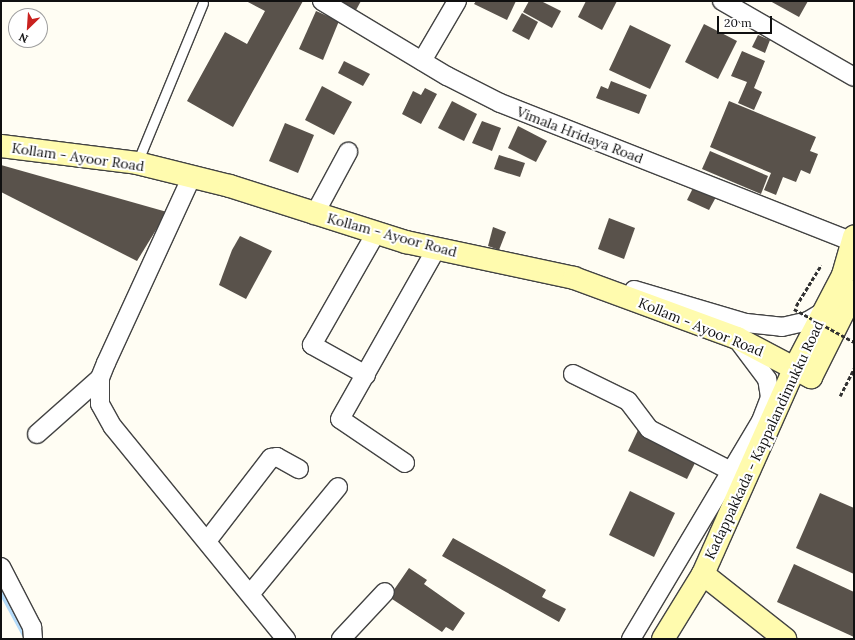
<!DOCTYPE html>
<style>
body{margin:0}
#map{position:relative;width:855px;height:640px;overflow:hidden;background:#fffdf3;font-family:Lora,serif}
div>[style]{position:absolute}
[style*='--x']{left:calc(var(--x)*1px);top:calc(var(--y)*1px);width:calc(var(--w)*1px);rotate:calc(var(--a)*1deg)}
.stream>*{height:5.5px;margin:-2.75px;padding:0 2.75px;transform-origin:2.75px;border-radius:2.75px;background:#b4dbfa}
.building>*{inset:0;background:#59524b}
.path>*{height:2.5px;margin-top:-1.25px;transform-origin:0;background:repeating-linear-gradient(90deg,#323232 0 4px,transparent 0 6px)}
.roads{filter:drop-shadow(1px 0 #434343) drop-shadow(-1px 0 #434343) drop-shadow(0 1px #434343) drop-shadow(0 -1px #434343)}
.lane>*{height:9px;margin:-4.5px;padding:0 4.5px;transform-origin:4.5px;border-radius:4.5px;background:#fff}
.street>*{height:18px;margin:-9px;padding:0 9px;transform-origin:9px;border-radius:9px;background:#fff}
.secondary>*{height:22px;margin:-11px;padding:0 11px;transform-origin:11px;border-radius:11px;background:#fffbae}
.path-bridge>*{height:2.5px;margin-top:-1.25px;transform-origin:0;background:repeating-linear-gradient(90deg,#323232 0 4px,transparent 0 6px)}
span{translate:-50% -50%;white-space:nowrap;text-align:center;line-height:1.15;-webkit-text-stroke:4px #fff;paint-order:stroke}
.street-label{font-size:14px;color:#101010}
.frame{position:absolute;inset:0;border:2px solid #101010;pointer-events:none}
.north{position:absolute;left:8px;top:8px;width:40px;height:40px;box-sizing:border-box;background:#fff;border:1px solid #9f9f9f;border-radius:50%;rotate:205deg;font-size:11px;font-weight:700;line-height:16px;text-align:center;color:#101010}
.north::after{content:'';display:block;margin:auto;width:14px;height:18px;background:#c9221f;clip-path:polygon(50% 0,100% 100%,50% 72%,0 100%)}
.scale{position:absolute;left:717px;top:16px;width:55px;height:18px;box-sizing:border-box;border:2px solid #101010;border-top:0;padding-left:5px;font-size:12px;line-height:14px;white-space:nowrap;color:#101010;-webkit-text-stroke:3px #fff;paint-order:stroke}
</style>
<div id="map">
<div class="stream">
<div style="--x:1;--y:590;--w:52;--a:61.5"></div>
</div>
<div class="building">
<div style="clip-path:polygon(246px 1px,303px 1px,233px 127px,187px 101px,225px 32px,247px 44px,265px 11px)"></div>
<div style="clip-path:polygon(338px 1px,361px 1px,356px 10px)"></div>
<div style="clip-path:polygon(476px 1px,516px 1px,507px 20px,474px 4px)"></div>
<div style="clip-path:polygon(529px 1px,541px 1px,561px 11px,552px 28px,523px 12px)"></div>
<div style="clip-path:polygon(586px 1px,617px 1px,602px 30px,578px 17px)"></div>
<div style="clip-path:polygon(770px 1px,808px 1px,799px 17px)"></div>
<div style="clip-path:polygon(316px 11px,339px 21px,323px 60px,299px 49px)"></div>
<div style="clip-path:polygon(522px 13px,538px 22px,529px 40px,512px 31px)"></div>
<div style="clip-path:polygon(704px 24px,737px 41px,718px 79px,685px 62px)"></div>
<div style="clip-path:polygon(630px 25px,671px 45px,650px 89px,609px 70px)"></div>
<div style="clip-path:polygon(758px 35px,770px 40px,765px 53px,752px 47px)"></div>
<div style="clip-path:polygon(742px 51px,765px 61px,754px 88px,762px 92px,754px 110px,738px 103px,747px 82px,731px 76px)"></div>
<div style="clip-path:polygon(344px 61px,370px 74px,363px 86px,338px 73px)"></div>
<div style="clip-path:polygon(611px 81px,647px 95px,639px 114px,596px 98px,601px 86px,608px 89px)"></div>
<div style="clip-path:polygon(322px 86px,352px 102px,334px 135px,305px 120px)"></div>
<div style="clip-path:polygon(425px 88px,437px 94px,421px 124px,402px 114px,413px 91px,421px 95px)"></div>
<div style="clip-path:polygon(452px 101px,477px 114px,464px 141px,438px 128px)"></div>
<div style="clip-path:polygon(729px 101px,816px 137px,810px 151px,818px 154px,810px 174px,801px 170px,796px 182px,783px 177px,776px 195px,764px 190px,771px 173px,710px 147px)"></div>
<div style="clip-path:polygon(482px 121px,501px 128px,492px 151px,472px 143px)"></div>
<div style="clip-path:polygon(285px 123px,314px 135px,298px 173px,269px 161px)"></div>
<div style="clip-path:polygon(518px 126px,547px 141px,536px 162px,508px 148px)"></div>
<div style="clip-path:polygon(710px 151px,768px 176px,761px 194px,702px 169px)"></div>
<div style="clip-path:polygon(499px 155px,525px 163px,520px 177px,494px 169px)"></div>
<div style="clip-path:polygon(1px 165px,167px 212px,137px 261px,1px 192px)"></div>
<div style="clip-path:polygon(694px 186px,716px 197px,709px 210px,687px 200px)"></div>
<div style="clip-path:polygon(609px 218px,635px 228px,624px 259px,598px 249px)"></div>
<div style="clip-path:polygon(493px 227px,506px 232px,499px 250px,488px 246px)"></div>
<div style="clip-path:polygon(240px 236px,272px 251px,246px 299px,219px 285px,232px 250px)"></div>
<div style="clip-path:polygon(639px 428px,698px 457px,687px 479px,628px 451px)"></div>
<div style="clip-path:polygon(630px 491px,675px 513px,654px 557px,609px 535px)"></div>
<div style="clip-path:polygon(820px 493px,854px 508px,854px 574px,796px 548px)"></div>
<div style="clip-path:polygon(453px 538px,546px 590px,542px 597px,566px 609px,559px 622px,442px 556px)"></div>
<div style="clip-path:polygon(794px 564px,854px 592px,854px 637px,777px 602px)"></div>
<div style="clip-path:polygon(409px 568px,427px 580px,424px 584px,465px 613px,453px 631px,446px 627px,442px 632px,389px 597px)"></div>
</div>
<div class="path">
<div style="--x:796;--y:306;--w:48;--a:-58.6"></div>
<div style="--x:840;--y:396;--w:31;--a:-63"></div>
</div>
<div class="roads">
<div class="lane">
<div style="--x:137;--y:163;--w:173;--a:-67.6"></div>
</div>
<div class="street">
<div style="--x:322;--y:1;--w:146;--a:31"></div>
<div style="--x:447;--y:76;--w:59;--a:27"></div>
<div style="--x:500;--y:103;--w:377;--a:21.5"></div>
<div style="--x:722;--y:1;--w:152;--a:29.9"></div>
<div style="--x:422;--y:61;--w:69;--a:-59.7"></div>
<div style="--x:192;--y:176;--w:206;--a:114.7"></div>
<div style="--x:106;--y:363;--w:16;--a:112"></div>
<div style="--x:100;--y:378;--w:26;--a:90"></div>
<div style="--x:100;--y:404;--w:26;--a:61"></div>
<div style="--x:113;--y:427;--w:274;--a:50.8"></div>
<div style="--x:314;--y:215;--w:72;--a:-61.6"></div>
<div style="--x:634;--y:290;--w:117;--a:16.4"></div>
<div style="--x:746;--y:323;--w:36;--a:6"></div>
<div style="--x:782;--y:327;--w:27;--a:-13"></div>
<div style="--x:808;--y:321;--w:17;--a:-31"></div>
<div style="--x:573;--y:374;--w:61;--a:26.1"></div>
<div style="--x:628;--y:401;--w:35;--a:53"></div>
<div style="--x:649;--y:429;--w:92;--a:27.1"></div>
<div style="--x:366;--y:375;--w:62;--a:-150.9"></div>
<div style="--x:312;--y:345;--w:129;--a:-60.3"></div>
<div style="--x:37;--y:434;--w:84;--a:-41.6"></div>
<div style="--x:405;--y:463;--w:78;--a:-145.9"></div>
<div style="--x:340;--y:419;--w:195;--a:-60.5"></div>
<div style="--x:207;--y:541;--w:105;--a:-52.4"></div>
<div style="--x:271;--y:458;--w:6;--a:-9"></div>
<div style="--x:277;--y:457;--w:25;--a:29"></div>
<div style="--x:1;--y:567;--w:68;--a:62.7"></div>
<div style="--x:32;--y:627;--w:12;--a:85"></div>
<div style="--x:251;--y:593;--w:137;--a:-50.6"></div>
<div style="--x:341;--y:639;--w:64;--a:-46.9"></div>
<div style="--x:631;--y:639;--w:254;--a:-59.2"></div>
<div style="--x:761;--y:421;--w:26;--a:-69"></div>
<div style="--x:770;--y:397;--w:18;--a:-99"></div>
<div style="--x:767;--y:379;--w:50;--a:-126.9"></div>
</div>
<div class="secondary">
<div style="--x:1;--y:146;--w:137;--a:7.1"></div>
<div style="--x:137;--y:163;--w:96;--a:13.9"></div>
<div style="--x:230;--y:186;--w:185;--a:17.7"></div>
<div style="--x:406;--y:242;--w:172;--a:12.1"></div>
<div style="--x:574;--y:278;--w:174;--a:20.2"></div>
<div style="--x:737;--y:338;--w:84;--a:27.8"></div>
<div style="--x:811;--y:377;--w:96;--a:-63.4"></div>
<div style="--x:703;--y:574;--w:105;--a:38.4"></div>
<div style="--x:663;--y:639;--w:76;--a:-58.4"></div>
<div style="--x:703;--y:574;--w:227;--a:-66"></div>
<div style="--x:795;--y:367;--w:104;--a:-62.4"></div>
<div style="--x:843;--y:275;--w:40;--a:-74"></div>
</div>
</div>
<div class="path-bridge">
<div style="--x:794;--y:309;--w:68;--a:28.8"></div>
</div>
<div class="street-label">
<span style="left:580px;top:135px;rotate:21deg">Vimala Hridaya Road</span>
<span style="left:78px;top:157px;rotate:8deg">Kollam - Ayoor Road</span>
<span style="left:392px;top:235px;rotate:15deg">Kollam - Ayoor Road</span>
<span style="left:701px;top:327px;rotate:22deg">Kollam - Ayoor Road</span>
<span style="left:764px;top:440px;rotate:-65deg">Kadappakkada - Kappalandimukku Road</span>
</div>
<div class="frame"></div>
<div class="north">N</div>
<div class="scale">20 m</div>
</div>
